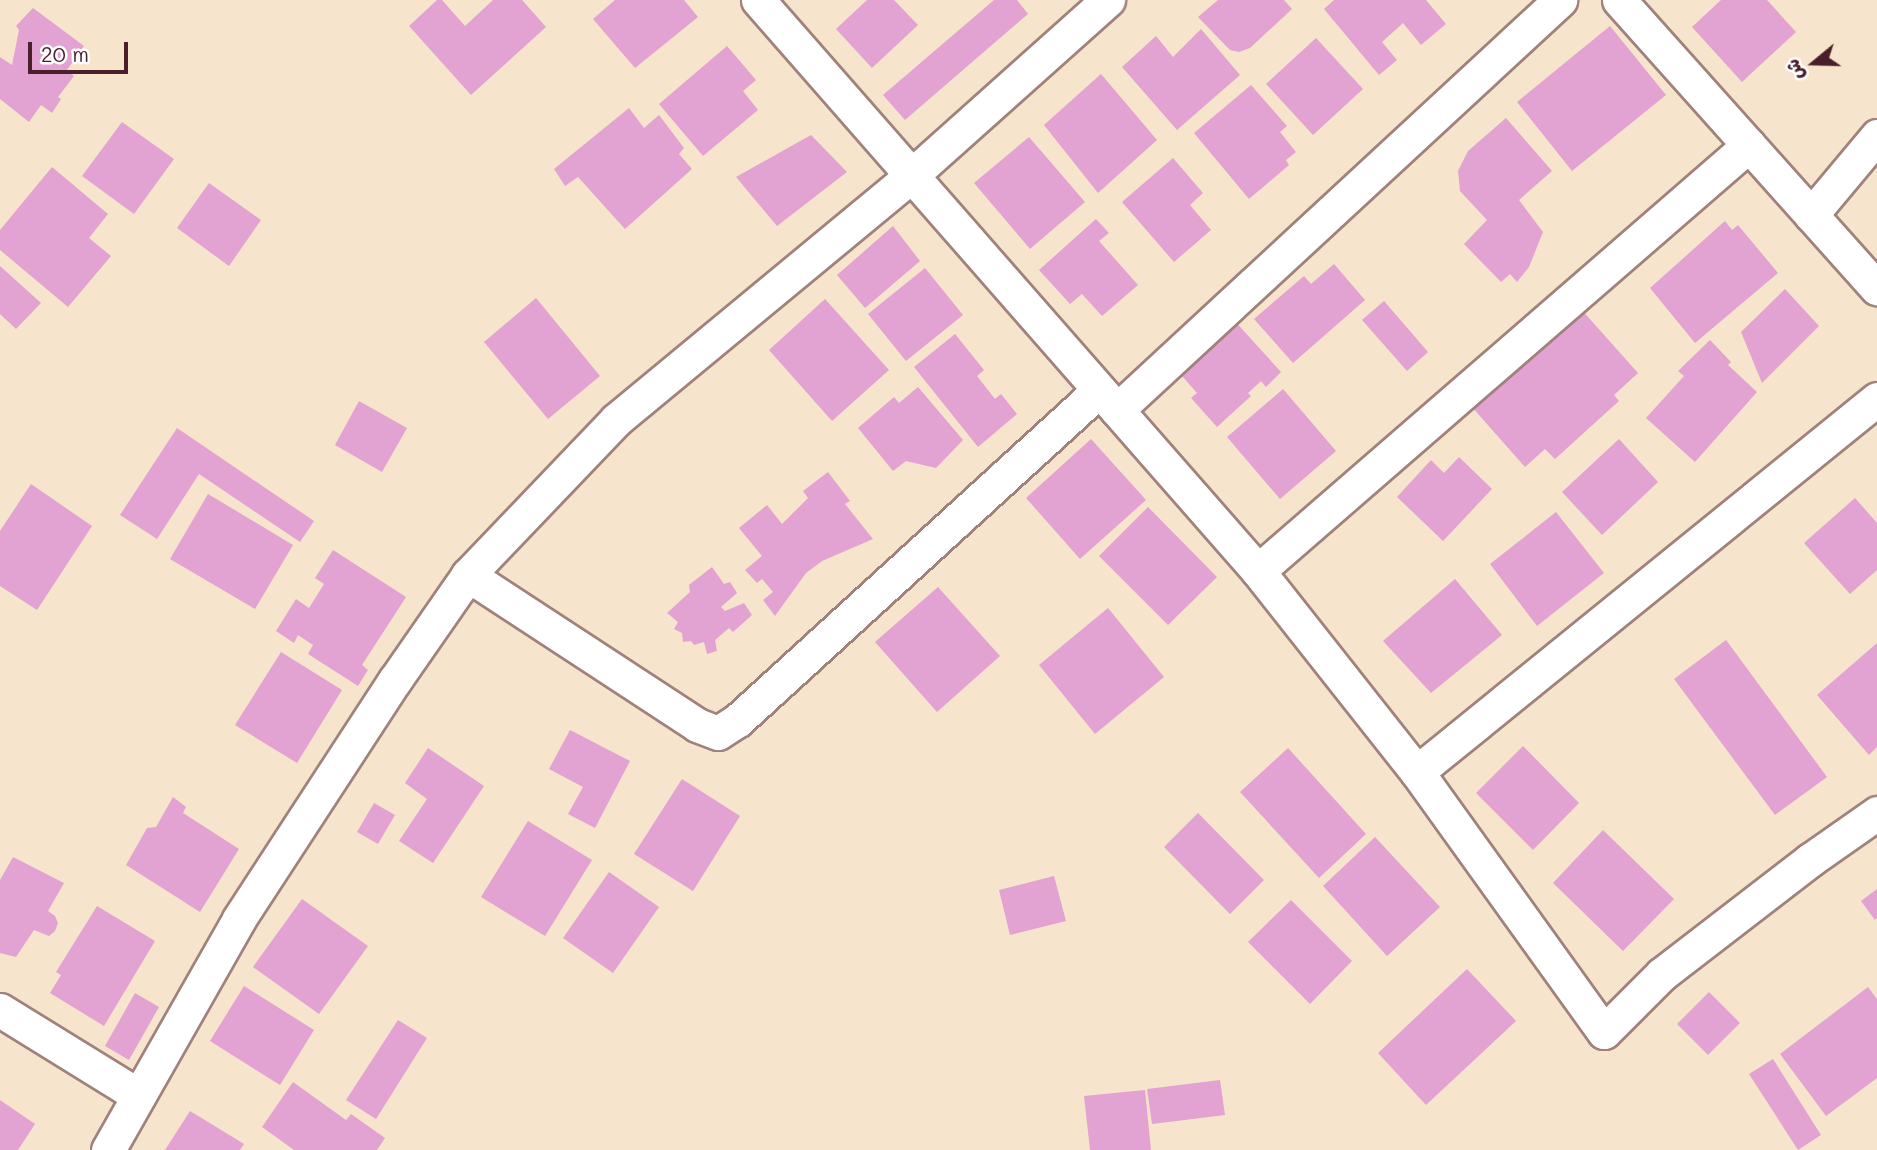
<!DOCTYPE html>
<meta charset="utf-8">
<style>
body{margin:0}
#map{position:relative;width:1877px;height:1150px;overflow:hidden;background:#f6e4cc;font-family:Mali,"Playpen Sans Arabic",sans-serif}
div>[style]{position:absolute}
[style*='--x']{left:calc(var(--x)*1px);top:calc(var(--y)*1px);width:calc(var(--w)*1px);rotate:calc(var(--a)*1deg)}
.building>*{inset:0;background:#e2a2d2}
.roads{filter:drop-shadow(2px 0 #a0827c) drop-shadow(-2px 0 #a0827c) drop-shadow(0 2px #a0827c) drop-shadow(0 -2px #a0827c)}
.minor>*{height:33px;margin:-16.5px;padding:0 16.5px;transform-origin:16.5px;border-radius:16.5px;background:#fff}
span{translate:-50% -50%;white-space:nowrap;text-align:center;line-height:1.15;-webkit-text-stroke:5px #fff;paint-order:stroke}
.north{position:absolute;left:1779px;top:28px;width:70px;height:70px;-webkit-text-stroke:5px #fff;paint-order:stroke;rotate:251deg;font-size:19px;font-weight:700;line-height:28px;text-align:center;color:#4a1f2b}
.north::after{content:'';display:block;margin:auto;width:24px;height:32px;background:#4a1f2b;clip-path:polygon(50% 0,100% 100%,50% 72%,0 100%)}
.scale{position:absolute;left:28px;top:42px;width:100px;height:32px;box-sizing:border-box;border:4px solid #4a1f2b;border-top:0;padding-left:9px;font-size:21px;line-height:24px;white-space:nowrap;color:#4a1f2b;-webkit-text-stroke:5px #fff;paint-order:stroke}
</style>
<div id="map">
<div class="building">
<div style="clip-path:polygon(437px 0,442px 0,465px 26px,493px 0,522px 0,546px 27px,471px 95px,409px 26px)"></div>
<div style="clip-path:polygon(615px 0,684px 0,698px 17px,635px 68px,593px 19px)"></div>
<div style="clip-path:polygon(867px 0,894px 0,918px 25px,872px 68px,836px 29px)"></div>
<div style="clip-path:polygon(994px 0,1017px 0,1028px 14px,905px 120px,883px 95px)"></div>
<div style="clip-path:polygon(1218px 0,1284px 0,1292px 9px,1250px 48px,1239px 52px,1230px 50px,1198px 17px)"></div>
<div style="clip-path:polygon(1334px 0,1426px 0,1446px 24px,1421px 45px,1403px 23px,1382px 42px,1397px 60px,1379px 75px,1324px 9px)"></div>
<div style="clip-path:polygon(1721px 0,1767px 0,1796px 32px,1742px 82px,1692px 27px)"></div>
<div style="clip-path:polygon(33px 8px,84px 46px,67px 70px,74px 76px,58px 97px,61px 99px,52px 113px,41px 105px,29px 122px,0 99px,0 57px,12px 65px,19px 30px,16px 26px)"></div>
<div style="clip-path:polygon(1610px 26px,1666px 95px,1572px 171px,1517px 102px)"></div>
<div style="clip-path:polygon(1201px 29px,1240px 75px,1177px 130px,1122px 67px,1156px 36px,1173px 57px)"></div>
<div style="clip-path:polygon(1316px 38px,1363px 89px,1313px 135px,1266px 84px)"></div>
<div style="clip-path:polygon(727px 46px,756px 80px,743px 91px,758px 110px,703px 156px,659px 104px)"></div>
<div style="clip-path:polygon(1101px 74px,1157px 140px,1098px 193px,1044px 125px)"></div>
<div style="clip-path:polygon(1251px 85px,1287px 126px,1280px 132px,1296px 152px,1286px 160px,1289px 165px,1249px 199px,1194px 133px)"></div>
<div style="clip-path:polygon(629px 108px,644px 128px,659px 115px,684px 148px,679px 154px,692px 169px,625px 229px,578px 177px,565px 186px,554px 169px)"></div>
<div style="clip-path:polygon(1506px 118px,1552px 171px,1519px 200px,1543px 232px,1529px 267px,1517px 282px,1510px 274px,1501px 282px,1464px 244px,1487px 220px,1460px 191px,1458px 171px,1468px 151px)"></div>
<div style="clip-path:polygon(122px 122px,174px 159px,134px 214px,82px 176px)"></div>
<div style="clip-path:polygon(811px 135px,847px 172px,777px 226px,736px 177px)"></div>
<div style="clip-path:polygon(1029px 137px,1085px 202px,1030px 249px,974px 183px)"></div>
<div style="clip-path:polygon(1173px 158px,1203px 193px,1190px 205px,1211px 230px,1174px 262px,1122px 202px)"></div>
<div style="clip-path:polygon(52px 167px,108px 214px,89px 238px,111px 256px,68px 307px,0 250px,0 230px)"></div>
<div style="clip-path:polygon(209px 183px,261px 220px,229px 266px,177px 228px)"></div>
<div style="clip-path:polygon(1096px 219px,1109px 233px,1099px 241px,1138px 285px,1102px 316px,1082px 294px,1070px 304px,1039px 270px)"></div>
<div style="clip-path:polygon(1725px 221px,1732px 230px,1738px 225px,1778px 273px,1695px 343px,1650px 288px)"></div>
<div style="clip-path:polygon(893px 226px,920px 261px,865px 308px,837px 275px)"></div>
<div style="clip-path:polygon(1334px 264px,1365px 300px,1293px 363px,1254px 319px,1304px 276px,1311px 284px)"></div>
<div style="clip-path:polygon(0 266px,41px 303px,16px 329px,0 314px)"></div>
<div style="clip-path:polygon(925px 268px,963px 315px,906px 361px,868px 314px)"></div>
<div style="clip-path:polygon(1785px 289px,1819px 326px,1762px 383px,1741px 332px)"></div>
<div style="clip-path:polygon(536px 298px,600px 376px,548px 419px,484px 342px)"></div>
<div style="clip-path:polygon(825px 299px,889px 370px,832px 421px,769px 350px)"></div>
<div style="clip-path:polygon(1384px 301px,1428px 352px,1407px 371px,1362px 320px)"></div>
<div style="clip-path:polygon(1580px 308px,1638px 373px,1614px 395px,1619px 401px,1555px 459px,1545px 449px,1525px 467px,1471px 406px)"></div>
<div style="clip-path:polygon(1232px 318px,1281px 372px,1266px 387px,1261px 381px,1248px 393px,1251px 396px,1217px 427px,1191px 398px,1197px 393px,1182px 376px,1199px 359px,1194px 353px)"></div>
<div style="clip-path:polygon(955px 334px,984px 370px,977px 376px,995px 399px,1001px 394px,1017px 414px,978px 447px,914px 367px)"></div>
<div style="clip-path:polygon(1710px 340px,1731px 362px,1728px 365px,1757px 392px,1695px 462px,1646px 418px,1684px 376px,1678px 371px)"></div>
<div style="clip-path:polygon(918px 387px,963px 440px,936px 468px,906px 461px,893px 471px,858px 428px,894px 397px,899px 403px)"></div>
<div style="clip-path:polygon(1283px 389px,1336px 451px,1280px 499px,1227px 437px)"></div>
<div style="clip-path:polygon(359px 401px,407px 428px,382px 472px,335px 445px)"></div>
<div style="clip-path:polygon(177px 428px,314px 521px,300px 542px,199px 474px,157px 539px,120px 515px)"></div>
<div style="clip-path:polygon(1091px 439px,1146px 500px,1080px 559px,1026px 498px)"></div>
<div style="clip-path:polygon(1619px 439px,1658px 482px,1602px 535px,1562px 492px)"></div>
<div style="clip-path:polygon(1459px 457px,1492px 489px,1443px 541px,1397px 497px,1431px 460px,1444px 473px)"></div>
<div style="clip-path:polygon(828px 472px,850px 501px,845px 504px,873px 539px,822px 561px,806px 573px,775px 616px,763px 600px,773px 592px,762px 579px,757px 583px,745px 570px,762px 556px,739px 528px,767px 505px,782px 524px,808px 498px,803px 491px)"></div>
<div style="clip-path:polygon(31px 484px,92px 526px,37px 610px,0 586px,0 531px)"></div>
<div style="clip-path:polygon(208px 494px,293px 545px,255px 609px,170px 559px)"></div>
<div style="clip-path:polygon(1855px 498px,1877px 523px,1877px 570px,1850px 594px,1804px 543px)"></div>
<div style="clip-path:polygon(1148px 507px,1217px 577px,1168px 625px,1099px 556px)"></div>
<div style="clip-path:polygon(1556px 512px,1604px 573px,1537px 626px,1490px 564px)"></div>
<div style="clip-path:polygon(333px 550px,406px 597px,362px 665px,368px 670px,358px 686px,308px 654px,313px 645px,298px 635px,294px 643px,276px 631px,296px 599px,309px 608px,324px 584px,315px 578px)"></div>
<div style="clip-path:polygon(712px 567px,724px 584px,730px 582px,737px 593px,721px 607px,725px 611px,744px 603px,752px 615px,733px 632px,729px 628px,715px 640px,717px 651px,707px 654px,704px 642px,694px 645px,691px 641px,683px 642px,682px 633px,674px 629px,678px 622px,667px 613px,690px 592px,689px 585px)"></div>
<div style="clip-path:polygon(1455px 579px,1502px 635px,1431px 693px,1383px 641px)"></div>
<div style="clip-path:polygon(938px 587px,1000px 656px,937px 712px,875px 642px)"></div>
<div style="clip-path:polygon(1108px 608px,1164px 677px,1095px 734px,1039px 665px)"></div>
<div style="clip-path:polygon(1726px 640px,1827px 777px,1775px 815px,1674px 679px)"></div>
<div style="clip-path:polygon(1877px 643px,1877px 747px,1869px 755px,1817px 695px)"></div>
<div style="clip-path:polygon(281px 652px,342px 690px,297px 763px,235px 725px)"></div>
<div style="clip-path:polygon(570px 730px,630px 761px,595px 828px,568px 814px,583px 787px,549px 769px)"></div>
<div style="clip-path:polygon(1523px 746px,1579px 803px,1533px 850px,1476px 793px)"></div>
<div style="clip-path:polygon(428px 748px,484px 786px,433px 863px,399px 841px,427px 799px,405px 783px)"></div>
<div style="clip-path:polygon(1288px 748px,1366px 834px,1319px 878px,1240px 792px)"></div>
<div style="clip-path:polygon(682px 779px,740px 816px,693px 891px,634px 854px)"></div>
<div style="clip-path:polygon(173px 797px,186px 807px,183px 813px,239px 849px,200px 912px,126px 865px,147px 828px,156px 827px)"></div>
<div style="clip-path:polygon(374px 803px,395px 815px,378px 844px,357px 832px)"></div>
<div style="clip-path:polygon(1198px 813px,1264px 880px,1230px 914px,1164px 847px)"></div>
<div style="clip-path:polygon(528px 821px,592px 860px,545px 936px,481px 897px)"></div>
<div style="clip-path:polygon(1603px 830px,1674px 899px,1623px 951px,1553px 883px)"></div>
<div style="clip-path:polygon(1375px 837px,1440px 907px,1387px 956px,1323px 886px)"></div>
<div style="clip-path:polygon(13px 857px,64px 883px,48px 911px,55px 916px,58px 923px,55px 931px,49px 936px,34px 930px,16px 957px,0 953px,0 880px)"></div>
<div style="clip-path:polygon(609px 872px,659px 907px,613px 973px,563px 938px)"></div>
<div style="clip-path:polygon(1054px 876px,1066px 921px,1010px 935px,999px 890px)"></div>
<div style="clip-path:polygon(1877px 889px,1877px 918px,1875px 920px,1861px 901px)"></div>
<div style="clip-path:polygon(302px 899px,368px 946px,319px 1014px,253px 967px)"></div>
<div style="clip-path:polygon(1291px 900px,1352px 961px,1310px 1004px,1248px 942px)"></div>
<div style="clip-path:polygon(97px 906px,155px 941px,104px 1026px,50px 993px,61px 975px,56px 972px)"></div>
<div style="clip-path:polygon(1467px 969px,1516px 1021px,1426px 1105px,1378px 1053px)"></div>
<div style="clip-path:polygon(244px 986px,314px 1030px,280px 1085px,210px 1041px)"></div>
<div style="clip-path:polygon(1868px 987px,1877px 999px,1877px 1078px,1826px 1116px,1780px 1054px)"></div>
<div style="clip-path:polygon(1709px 992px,1740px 1023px,1708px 1055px,1677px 1024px)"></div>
<div style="clip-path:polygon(135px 993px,159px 1007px,129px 1060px,105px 1046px)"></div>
<div style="clip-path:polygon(398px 1020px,427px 1038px,376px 1119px,346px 1100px)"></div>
<div style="clip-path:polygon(1773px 1059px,1821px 1135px,1798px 1150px,1749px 1074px)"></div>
<div style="clip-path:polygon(1220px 1080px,1225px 1115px,1152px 1124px,1147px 1089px)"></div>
<div style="clip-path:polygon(293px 1082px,346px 1120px,351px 1114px,385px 1138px,377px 1150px,294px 1150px,262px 1127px)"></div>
<div style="clip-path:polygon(1145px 1090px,1151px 1150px,1090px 1150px,1084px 1096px)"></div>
<div style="clip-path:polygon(0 1100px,35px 1124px,18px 1150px,0 1150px)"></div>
<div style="clip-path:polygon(190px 1111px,244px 1144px,240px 1150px,165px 1150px)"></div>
</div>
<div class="roads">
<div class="minor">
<div style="--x:758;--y:0;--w:759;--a:48.79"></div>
<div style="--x:1258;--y:571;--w:256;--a:51.7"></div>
<div style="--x:1417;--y:772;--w:320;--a:54.3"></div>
<div style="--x:1604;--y:1032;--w:82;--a:-45"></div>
<div style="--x:1662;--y:974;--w:187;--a:-37.6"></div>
<div style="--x:1810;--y:860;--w:82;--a:-35"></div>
<div style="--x:1619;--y:0;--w:387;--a:48.2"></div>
<div style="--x:1811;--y:215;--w:103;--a:-50.1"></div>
<div style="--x:1117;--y:410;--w:604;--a:-42.78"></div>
<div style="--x:1258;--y:571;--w:650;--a:-40.95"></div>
<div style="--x:468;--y:575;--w:274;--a:33.2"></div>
<div style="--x:697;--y:725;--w:22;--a:21"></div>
<div style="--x:718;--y:733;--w:24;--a:-33"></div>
<div style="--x:738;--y:720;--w:489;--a:-42.4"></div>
<div style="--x:1417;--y:772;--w:592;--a:-39.04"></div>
<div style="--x:0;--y:1010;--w:163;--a:31.7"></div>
<div style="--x:108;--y:1150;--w:266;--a:-60.4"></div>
<div style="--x:239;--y:919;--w:285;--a:-56.9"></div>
<div style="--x:395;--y:680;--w:128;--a:-55.2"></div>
<div style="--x:468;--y:575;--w:214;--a:-46.3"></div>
<div style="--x:616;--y:420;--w:384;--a:-39.6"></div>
<div style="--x:912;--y:175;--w:263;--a:-41.8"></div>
</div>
</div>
<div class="north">ش</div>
<div class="scale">20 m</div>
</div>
